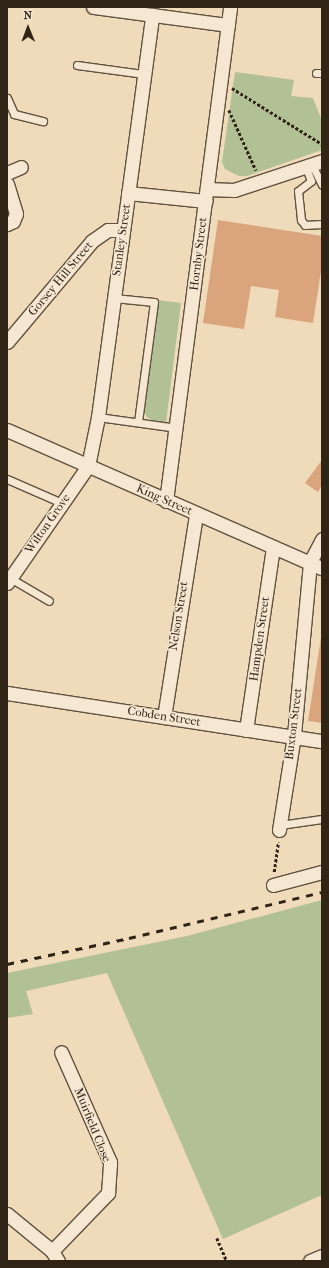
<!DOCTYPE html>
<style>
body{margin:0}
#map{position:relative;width:329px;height:1268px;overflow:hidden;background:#efdaba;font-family:"IM FELL French Canon",serif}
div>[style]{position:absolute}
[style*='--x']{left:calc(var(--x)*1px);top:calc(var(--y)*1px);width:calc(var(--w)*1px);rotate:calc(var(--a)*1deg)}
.green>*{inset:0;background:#b2c195}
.building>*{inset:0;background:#daa57c}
.path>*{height:2.5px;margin-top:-1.25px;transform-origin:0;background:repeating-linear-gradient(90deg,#302416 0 3px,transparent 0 5px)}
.roads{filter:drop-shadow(1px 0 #60523f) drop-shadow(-1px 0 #60523f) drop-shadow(0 1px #60523f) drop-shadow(0 -1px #60523f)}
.service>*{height:7px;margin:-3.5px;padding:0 3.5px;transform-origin:3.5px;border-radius:3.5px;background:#f5e7d2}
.minor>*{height:13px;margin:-6.5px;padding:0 6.5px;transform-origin:6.5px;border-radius:6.5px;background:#f5e7d2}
.rail>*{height:3px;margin-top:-1.5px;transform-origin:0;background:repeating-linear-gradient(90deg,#302416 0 7px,transparent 0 14px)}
span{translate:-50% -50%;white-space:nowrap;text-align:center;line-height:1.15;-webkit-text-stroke:3px #f5e7d2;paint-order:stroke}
.street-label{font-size:12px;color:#302416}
.frame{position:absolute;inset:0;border:8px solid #302416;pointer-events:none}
.north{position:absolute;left:8px;top:8px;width:40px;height:40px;-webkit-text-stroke:3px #f5e7d2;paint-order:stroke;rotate:359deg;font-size:11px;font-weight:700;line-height:16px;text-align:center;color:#302416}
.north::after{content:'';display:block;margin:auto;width:14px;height:18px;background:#302416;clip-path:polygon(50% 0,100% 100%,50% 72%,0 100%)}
</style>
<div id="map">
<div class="green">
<div style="clip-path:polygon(235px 72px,294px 80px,291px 96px,313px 98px,322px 121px,322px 150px,247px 176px,239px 176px,225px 169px,222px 162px)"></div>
<div style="clip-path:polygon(158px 300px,181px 303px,166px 423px,152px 421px,146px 416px,144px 408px)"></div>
<div style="clip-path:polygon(322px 900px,322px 1195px,223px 1239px,107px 973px,26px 991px,33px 1014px,7px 1018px,7px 973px,187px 936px)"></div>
</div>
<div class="building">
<div style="clip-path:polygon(218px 220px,322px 236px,322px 265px,313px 323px,275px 317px,279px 290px,251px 286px,244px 329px,203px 323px)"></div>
<div style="clip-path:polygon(322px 460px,322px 485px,318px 492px,305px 483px)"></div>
<div style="clip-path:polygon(322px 631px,322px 723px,308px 721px)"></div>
</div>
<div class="path">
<div style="--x:232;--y:88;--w:106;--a:31.9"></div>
<div style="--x:229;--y:110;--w:66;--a:65.8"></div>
<div style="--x:274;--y:872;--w:30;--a:-82"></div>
<div style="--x:217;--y:1238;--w:25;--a:67"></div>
</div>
<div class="roads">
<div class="service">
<div style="--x:77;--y:65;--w:68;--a:7.7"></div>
<div style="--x:316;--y:73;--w:6;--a:0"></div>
<div style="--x:7;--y:98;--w:17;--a:66"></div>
<div style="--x:14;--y:114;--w:30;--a:14"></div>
<div style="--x:312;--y:165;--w:22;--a:63"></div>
<div style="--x:306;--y:168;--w:14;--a:69"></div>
<div style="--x:311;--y:181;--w:16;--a:142"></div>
<div style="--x:298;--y:191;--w:29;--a:84"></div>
<div style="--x:301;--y:220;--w:6;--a:51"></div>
<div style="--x:305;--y:225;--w:17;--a:-3"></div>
<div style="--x:114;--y:298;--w:40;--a:5.7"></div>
<div style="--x:154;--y:302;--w:121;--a:97.6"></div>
<div style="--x:98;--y:417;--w:80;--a:7.9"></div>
<div style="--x:7;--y:479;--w:60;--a:23.6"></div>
<div style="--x:10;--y:578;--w:45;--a:30.5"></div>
<div style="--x:280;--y:825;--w:42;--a:-8.1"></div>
</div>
<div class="minor">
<div style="--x:93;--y:7;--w:136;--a:7.6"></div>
<div style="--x:7;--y:173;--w:15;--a:-23"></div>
<div style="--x:7;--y:184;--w:31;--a:73"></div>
<div style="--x:16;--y:214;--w:8;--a:113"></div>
<div style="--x:13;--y:221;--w:7;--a:153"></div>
<div style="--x:207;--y:189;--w:27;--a:2"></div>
<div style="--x:234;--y:190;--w:93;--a:-18.2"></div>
<div style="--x:128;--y:193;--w:78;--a:5.9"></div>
<div style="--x:7;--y:342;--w:132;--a:-49.9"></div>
<div style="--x:92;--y:241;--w:19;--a:-35"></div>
<div style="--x:108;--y:230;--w:15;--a:0"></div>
<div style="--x:7;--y:430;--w:344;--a:23.7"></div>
<div style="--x:166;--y:501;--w:498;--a:-82.6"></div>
<div style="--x:7;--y:583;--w:142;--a:-55.3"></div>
<div style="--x:88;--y:466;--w:50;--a:-78.5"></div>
<div style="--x:98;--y:417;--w:406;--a:-82.3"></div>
<div style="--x:7;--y:693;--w:319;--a:8.7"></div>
<div style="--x:164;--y:717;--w:206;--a:-81"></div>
<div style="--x:246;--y:730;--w:184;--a:-81.6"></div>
<div style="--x:279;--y:830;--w:96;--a:-81"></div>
<div style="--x:294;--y:735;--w:174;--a:-84.7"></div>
<div style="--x:310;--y:562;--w:26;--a:-62"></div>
<div style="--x:273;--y:885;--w:51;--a:-14.9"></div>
<div style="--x:7;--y:1214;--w:58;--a:39.4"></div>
<div style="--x:52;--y:1251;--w:12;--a:59"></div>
<div style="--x:52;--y:1251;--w:81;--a:-46"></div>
<div style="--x:108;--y:1193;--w:31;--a:-86"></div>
<div style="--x:110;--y:1162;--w:120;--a:-114"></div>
<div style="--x:310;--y:1261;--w:13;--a:-23"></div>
</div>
</div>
<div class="rail">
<div style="--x:7;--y:964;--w:125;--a:-12"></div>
<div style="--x:129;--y:938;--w:198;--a:-13.4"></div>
</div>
<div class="street-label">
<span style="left:122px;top:240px;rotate:-82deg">Stanley Street</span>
<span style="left:199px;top:254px;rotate:-83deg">Hornby Street</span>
<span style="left:61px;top:279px;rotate:-50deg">Gorsey Hill Street</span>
<span style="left:164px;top:500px;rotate:24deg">King Street</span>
<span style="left:48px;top:524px;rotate:-55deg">Wilton Grove</span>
<span style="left:179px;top:616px;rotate:-81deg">Nelson Street</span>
<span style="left:260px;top:639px;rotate:-82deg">Hampden Street</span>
<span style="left:164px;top:717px;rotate:9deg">Cobden Street</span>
<span style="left:294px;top:724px;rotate:-83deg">Buxton Street</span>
<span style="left:92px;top:1125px;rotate:68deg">Muirfield Close</span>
</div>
<div class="frame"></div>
<div class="north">N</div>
</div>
